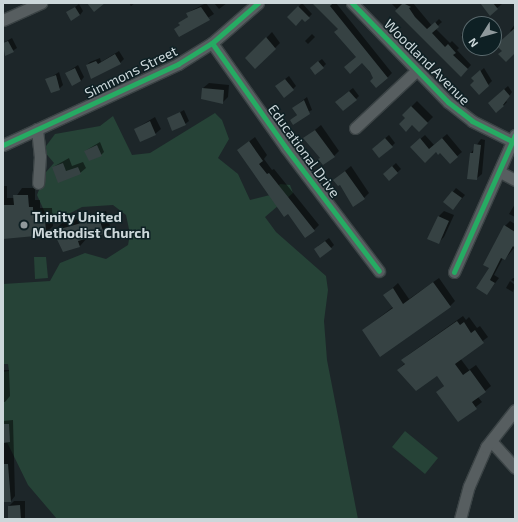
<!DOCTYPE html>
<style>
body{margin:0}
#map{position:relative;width:518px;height:522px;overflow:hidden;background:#1d2629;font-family:"Exo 2",sans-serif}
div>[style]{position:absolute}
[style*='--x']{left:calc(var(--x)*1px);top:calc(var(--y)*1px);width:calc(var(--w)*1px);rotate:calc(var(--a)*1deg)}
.green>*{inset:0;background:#264337}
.shadow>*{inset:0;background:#0007}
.building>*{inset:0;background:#364243}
.roads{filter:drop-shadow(1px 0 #3b4345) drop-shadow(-1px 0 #3b4345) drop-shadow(0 1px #3b4345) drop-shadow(0 -1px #3b4345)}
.minor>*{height:11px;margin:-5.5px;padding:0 5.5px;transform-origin:5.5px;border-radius:5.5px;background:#575e60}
.cycleway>*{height:5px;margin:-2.5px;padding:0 2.5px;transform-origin:2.5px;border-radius:2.5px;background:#26ab63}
.dots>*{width:11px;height:11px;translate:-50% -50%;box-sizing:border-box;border:2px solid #0e2024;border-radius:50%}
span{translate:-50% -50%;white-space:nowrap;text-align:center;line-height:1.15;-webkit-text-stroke:3px #0e2024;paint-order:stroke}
.street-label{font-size:14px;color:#ccd7da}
.poi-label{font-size:14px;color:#ccd7da;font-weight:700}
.left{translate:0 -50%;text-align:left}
.frame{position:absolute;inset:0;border:4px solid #ccd7da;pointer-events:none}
.north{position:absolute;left:462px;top:16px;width:40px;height:40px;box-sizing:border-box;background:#0e2024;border:1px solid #5a696d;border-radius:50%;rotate:233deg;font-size:11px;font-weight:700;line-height:16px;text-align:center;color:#ccd7da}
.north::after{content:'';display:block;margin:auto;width:14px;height:18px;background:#8f999c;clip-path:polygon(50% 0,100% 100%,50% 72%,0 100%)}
</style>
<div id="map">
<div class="green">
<div style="clip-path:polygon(215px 113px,222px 120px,229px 139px,218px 158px,238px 174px,250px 200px,270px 195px,280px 184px,290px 185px,293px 193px,265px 217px,276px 232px,326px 276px,328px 290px,324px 321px,327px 360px,358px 519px,57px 519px,28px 485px,3px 434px,3px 372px,9px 371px,8px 364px,3px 364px,3px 284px,50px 281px,60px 263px,85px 253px,106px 259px,128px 245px,130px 234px,126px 215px,113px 205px,82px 207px,59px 219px,46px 215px,37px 195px,46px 172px,54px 163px,43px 150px,55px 134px,100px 126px,113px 116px,132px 155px,150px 153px)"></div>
<div style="clip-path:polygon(34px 257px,46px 257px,48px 278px,35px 279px)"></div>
<div style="clip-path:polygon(405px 431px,438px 458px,425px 474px,392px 447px)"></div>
</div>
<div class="shadow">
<div style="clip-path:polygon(129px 3px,135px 3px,131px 6px)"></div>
<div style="clip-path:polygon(206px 3px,214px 14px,180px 35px,176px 29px,189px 16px,187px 13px)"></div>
<div style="clip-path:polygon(214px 3px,227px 3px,219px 9px)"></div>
<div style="clip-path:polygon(302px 3px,312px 14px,305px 21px,302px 18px,288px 17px)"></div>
<div style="clip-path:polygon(314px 3px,336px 3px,392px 73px,387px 78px,374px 78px,339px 29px)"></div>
<div style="clip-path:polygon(391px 3px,413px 3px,432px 26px,439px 19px,442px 22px,435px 28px,450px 43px,452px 41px,459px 48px,457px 50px,471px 65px,461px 76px)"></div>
<div style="clip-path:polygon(480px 3px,500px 3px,502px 4px,490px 14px)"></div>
<div style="clip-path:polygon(79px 4px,83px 11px,80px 15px,67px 13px)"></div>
<div style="clip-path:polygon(515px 24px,515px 52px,503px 51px,511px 32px,510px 31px)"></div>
<div style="clip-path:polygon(470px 26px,470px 36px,465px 40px,461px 35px)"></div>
<div style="clip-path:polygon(272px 32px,280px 43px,255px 68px,247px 58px)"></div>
<div style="clip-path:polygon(312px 34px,315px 37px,308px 44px,305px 41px)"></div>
<div style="clip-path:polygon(12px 38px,17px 48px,6px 55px,3px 43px)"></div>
<div style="clip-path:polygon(119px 51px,124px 59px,120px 63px,92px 77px,87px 65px,90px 62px,100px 58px,101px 62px)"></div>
<div style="clip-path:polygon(322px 59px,326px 64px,323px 67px,314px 65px)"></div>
<div style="clip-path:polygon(78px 65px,84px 77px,81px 81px,66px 73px)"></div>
<div style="clip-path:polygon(484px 68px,492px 81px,479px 94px,473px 78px)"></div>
<div style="clip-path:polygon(59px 72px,63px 85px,59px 89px,47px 80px)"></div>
<div style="clip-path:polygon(289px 76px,296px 86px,293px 89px,280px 83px)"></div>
<div style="clip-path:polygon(209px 83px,229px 85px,228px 97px,222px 103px,202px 98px,203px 88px)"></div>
<div style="clip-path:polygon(508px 86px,512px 92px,506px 101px,507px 102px,497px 112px,492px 100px)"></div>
<div style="clip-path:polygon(353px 88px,359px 96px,356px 99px,340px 98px)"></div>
<div style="clip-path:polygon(307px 97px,312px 110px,291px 120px,298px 114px,293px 108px)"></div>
<div style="clip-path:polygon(417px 101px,433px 117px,419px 131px,403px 115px)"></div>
<div style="clip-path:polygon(184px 110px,189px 121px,185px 124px,168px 119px)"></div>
<div style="clip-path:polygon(155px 117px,161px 129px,155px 134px,135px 129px)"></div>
<div style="clip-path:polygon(321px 125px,339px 151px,334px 156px,321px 158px,305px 138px)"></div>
<div style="clip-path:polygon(447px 134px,462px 152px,450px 162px,441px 151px,411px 147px,425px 135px,434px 145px)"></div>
<div style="clip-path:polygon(389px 135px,395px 143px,392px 146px,377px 145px)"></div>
<div style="clip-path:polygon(255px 137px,267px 155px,264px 159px,272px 170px,274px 169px,319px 225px,314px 230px,238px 150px)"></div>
<div style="clip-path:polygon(481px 139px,485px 140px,482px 174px,476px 179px,471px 153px)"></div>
<div style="clip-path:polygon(100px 142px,104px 152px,101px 155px,85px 151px)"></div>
<div style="clip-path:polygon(69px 158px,72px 166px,83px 162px,86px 168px,80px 173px,58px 181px,53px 167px)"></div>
<div style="clip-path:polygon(396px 163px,401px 169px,389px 180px,384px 174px)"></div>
<div style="clip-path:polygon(351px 166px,369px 193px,364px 198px,334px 180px)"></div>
<div style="clip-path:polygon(3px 186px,7px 186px,7px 198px,15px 198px,22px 188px,35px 188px,35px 200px,40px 200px,40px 208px,52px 208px,53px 226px,45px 234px,3px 237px)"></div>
<div style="clip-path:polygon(456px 188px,465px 195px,453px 209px,445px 202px)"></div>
<div style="clip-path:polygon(515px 204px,515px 217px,509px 214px)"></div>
<div style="clip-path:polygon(106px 211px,110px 226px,103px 233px,87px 238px,80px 246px,54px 231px,62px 223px)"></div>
<div style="clip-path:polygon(444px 211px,454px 215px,444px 237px,438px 243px,429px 238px,439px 216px)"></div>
<div style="clip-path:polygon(510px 221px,515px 224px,515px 247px,505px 259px,503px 258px,494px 275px,499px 278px,487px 294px,490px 268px,505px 226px)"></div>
<div style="clip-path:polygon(329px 238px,334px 245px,331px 248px,318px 246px)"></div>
<div style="clip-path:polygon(439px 278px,455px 301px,450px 306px,363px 330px,393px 307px,385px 295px,398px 283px,409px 299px)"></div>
<div style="clip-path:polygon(513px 278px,515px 278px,515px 282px,511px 280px)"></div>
<div style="clip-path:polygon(510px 281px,515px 285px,513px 292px,506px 288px)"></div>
<div style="clip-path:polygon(463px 316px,466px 320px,469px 317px,477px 328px,480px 326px,488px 337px,460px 358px,469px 370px,476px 365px,491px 386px,478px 397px,482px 402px,458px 421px,437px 392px,445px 385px,437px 375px,398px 370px,405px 363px,403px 360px,408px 355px)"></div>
<div style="clip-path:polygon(3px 370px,9px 370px,10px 396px,5px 402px,3px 402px)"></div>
<div style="clip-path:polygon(13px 420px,15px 496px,11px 501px,3px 501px,3px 421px)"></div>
<div style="clip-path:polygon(14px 501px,25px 501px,25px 519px,9px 519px,9px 506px)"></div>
</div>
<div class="building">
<div style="clip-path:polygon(87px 3px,105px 3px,94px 12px)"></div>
<div style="clip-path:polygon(312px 3px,333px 3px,330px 6px,388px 78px,376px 88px,370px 81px,373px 78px,370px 72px,362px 63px,350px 74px,344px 67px,356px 57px,334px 32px,338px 29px)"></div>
<div style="clip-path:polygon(403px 3px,411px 7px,409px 8px,415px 17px,427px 29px,435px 22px,439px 27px,432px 33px,445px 47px,448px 44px,456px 53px,453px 55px,468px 69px,461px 77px,395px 11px)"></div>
<div style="clip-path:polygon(480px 3px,493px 3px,498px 9px,490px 16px)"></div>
<div style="clip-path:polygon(298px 6px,310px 18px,305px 22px,302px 19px,296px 26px,287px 17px)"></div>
<div style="clip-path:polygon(75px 7px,80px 15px,71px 21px,66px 12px)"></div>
<div style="clip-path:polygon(201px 7px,210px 20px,179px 37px,174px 29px,180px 25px,178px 23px,188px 17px,186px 13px)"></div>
<div style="clip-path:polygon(515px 28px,515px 53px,506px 62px,498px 54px,502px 51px,496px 45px)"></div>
<div style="clip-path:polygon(266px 37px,276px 49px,255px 69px,245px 58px)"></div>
<div style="clip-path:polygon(8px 41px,14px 52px,5px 56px,3px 43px)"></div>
<div style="clip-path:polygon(115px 54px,121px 64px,91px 79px,86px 65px,96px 61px,98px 64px)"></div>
<div style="clip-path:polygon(318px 61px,324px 68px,315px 75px,310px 68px)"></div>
<div style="clip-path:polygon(75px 68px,81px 81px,72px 86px,65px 73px)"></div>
<div style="clip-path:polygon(480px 70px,489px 86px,479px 95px,470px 85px,474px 81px,471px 78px)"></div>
<div style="clip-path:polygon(56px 75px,60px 90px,51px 93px,45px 79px)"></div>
<div style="clip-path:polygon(285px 79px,294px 90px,284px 98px,275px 86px)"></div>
<div style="clip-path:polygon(202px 88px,224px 90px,223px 104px,201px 99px)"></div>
<div style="clip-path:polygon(504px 89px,510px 96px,503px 105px,504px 106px,496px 113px,488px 103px)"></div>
<div style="clip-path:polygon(349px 91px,357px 100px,343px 111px,335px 102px)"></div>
<div style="clip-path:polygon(304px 100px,310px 114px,293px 125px,290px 120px,297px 115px,292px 108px)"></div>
<div style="clip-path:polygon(411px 106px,428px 123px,419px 132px,412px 125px,406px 132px,399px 124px,405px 118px,402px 115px)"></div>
<div style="clip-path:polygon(180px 112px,186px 125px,172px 131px,167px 118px)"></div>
<div style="clip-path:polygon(150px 121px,156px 135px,140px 142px,134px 129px)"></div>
<div style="clip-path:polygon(315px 130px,335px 157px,323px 165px,318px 159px,320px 158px,303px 138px)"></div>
<div style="clip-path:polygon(385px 138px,393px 147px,379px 158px,372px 149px)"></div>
<div style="clip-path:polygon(420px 138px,429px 149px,442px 138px,458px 157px,450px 164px,440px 153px,438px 155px,436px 152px,425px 163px,410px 147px)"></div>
<div style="clip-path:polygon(249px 141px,263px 161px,259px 164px,267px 174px,269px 173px,315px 231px,305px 238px,288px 214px,284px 217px,237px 150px)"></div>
<div style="clip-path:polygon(474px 144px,481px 145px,477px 180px,467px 179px,470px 153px,473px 153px)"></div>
<div style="clip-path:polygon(97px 145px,102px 156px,89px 161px,84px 151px)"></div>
<div style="clip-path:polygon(63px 163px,66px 171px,78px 167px,81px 174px,58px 183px,52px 167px)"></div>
<div style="clip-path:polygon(392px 166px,398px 173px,389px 181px,383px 174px)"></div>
<div style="clip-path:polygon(345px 171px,365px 199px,353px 207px,340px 185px,338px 186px,333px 180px)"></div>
<div style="clip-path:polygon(452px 191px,462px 198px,453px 210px,443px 202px)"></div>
<div style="clip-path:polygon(13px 195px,28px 195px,29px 207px,33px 207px,33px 215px,45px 215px,46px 235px,3px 239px,3px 205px,14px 205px)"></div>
<div style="clip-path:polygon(438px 216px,449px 221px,439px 244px,427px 239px)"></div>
<div style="clip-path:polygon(99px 218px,104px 234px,78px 241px,80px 247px,63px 252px,53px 231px)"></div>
<div style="clip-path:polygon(504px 225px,515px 232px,515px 248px,513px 246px,505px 260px,501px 258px,490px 280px,495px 283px,487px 295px,476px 288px,489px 268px,483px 265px)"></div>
<div style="clip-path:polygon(325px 241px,332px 249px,320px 258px,314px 249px)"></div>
<div style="clip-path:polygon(433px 282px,451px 307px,380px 357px,362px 330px,393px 308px,383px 295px,393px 288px,403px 304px)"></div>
<div style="clip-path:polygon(457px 321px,460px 325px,464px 322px,471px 333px,475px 330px,484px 343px,455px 364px,463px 375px,470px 370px,486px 392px,472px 402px,477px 409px,458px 422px,436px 392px,444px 386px,437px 376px,416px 391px,397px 370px,405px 364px,401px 360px)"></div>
<div style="clip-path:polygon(3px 424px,9px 424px,10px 442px,3px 443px)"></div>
<div style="clip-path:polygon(3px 464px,8px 464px,11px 502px,3px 502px)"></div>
<div style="clip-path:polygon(20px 505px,21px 519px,8px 519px,8px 506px)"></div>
</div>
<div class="roads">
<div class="minor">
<div style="--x:352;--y:3;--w:138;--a:45.9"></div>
<div style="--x:448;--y:102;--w:31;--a:38"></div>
<div style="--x:472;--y:121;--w:45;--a:26.6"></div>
<div style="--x:3;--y:20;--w:42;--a:-24.1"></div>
<div style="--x:212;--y:43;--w:128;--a:54.8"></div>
<div style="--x:286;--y:148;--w:154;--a:52.9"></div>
<div style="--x:355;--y:128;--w:85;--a:-43.1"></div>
<div style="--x:37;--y:129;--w:27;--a:84"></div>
<div style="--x:40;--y:156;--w:27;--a:94"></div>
<div style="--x:3;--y:145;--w:193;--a:-24.8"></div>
<div style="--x:178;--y:64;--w:40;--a:-32"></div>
<div style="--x:212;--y:43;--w:61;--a:-41"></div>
<div style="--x:500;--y:172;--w:17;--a:28"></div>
<div style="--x:454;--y:272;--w:150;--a:-66"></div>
<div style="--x:491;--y:441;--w:36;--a:48"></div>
<div style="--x:460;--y:519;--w:34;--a:-75"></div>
<div style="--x:469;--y:486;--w:43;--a:-66.4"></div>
<div style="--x:486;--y:447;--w:47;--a:-51.9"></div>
</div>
</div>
<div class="cycleway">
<div style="--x:352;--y:3;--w:138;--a:45.9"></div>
<div style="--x:448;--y:102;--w:31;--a:38"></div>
<div style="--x:472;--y:121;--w:45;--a:26.6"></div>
<div style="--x:212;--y:43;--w:128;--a:54.8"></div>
<div style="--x:286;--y:148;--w:154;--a:52.9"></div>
<div style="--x:3;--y:145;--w:193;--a:-24.8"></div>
<div style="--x:178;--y:64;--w:40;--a:-32"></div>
<div style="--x:212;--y:43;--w:61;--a:-41"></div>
<div style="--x:454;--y:272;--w:150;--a:-66"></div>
</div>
<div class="dots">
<div style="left:24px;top:225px;background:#8f999c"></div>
</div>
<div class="street-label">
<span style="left:427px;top:62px;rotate:45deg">Woodland Avenue</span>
<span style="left:131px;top:72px;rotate:-26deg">Simmons Street</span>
<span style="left:304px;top:151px;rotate:54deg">Educational Drive</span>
</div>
<div class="poi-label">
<span class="left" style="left:32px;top:225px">Trinity United<br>Methodist Church</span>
</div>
<div class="frame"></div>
<div class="north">N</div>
</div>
